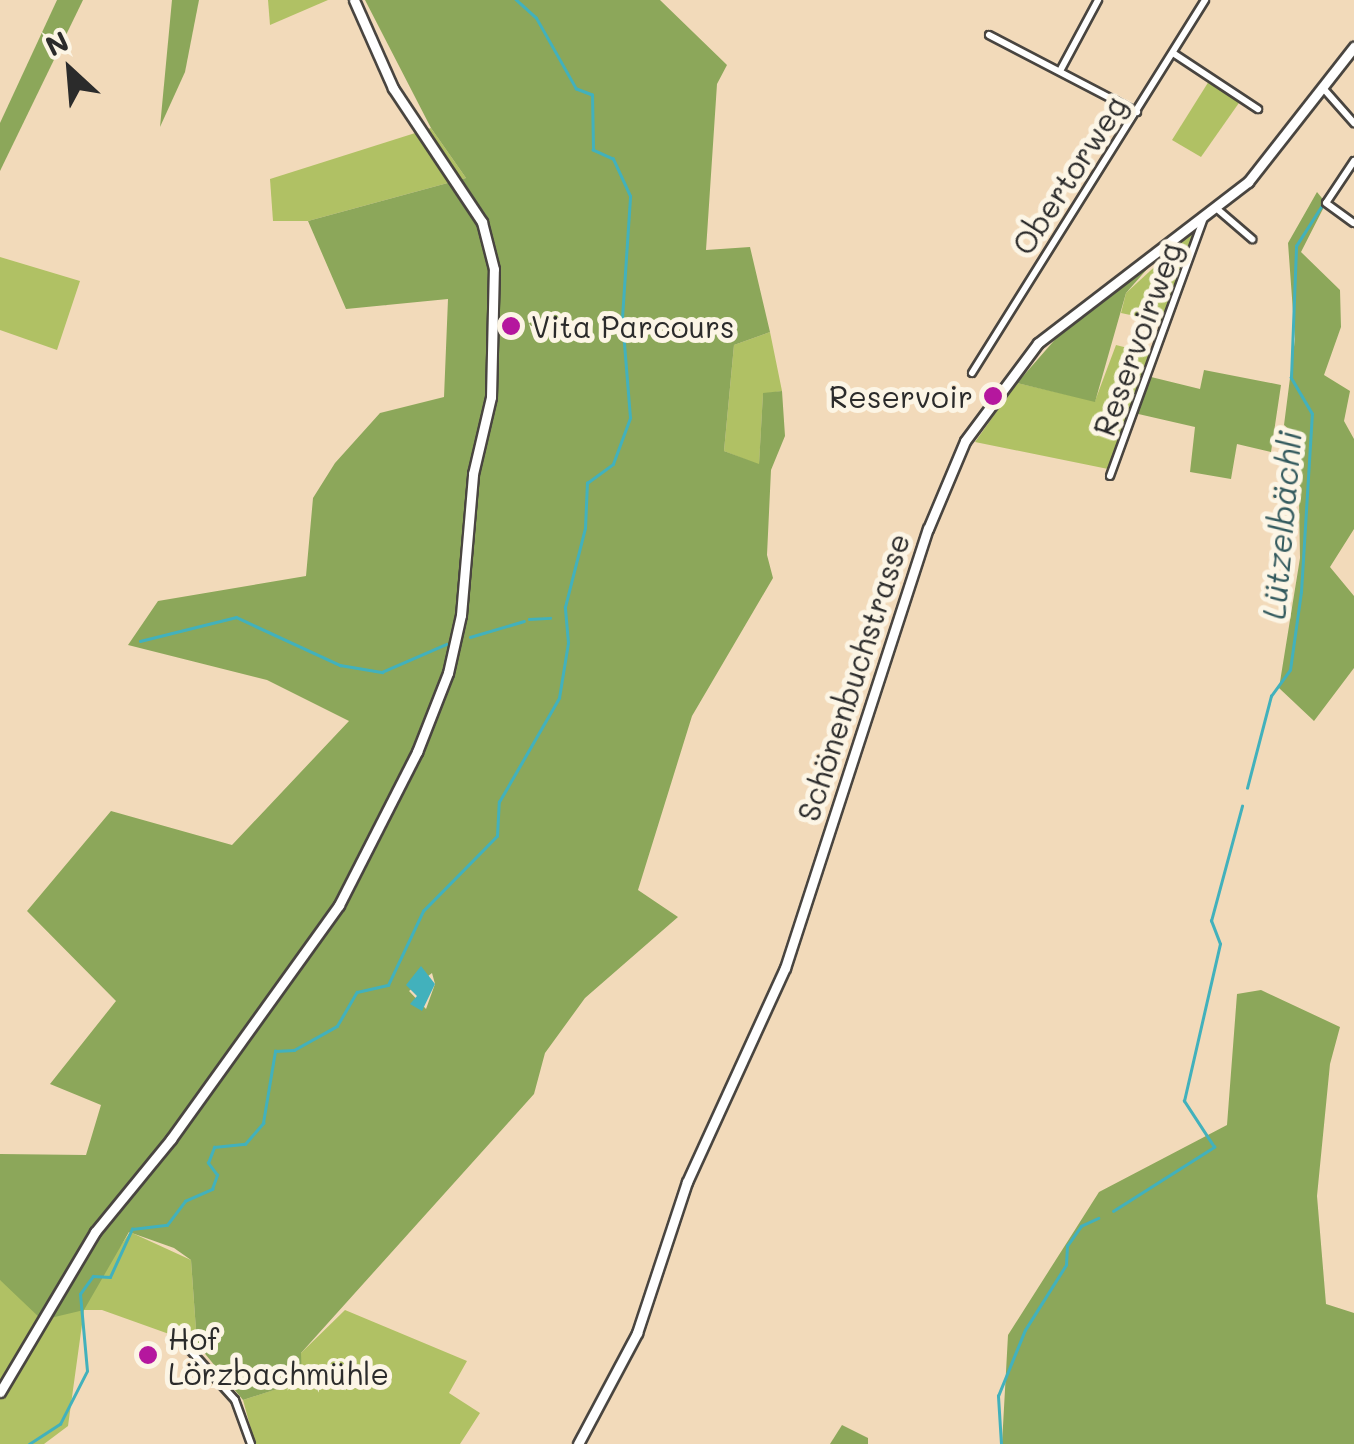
<!DOCTYPE html>
<meta charset="utf-8">
<style>
body{margin:0}
#map{position:relative;width:1354px;height:1444px;overflow:hidden;background:#f2daba;font-family:Mali,sans-serif}
div>[style]{position:absolute}
[style*='--x']{left:calc(var(--x)*1px);top:calc(var(--y)*1px);width:calc(var(--w)*1px);rotate:calc(var(--a)*1deg)}
.green>*{inset:0;background:#b0c164}
.forest>*{inset:0;background:#8ca75a}
.water>*{inset:0;background:#42b1bc}
.stream>*{height:2.5px;margin:-1.25px;padding:0 1.25px;transform-origin:1.25px;border-radius:1.25px;background:#42b1bc}
.roads{filter:drop-shadow(2px 0 #494540) drop-shadow(-2px 0 #494540) drop-shadow(0 2px #494540) drop-shadow(0 -2px #494540)}
.street>*{height:6px;margin:-3px;padding:0 3px;transform-origin:3px;border-radius:3px;background:#fff}
.secondary>*{height:9px;margin:-4.5px;padding:0 4.5px;transform-origin:4.5px;border-radius:4.5px;background:#fff}
.dots>*{width:28px;height:28px;translate:-50% -50%;box-sizing:border-box;border:5px solid #fcf5e5;border-radius:50%}
span{translate:-50% -50%;white-space:nowrap;text-align:center;line-height:1.15;-webkit-text-stroke:10px #fcf5e5;paint-order:stroke}
.street-label{font-size:30px;color:#2b2b2b}
.poi-label{font-size:30px;color:#2b2b2b}
.left{translate:0 -50%;text-align:left}
.right{translate:-100% -50%;text-align:right}
.water-label{font-size:32px;color:#335a5e;font-style:italic}
.north{position:absolute;left:20px;top:20px;width:100px;height:100px;-webkit-text-stroke:8px #fcf5e5;paint-order:stroke;rotate:334deg;font-size:28px;font-weight:700;line-height:40px;text-align:center;color:#2b2b2b}
.north::after{content:'';display:block;margin:auto;width:35px;height:45px;background:#2b2b2b;clip-path:polygon(50% 0,100% 100%,50% 72%,0 100%)}
</style>
<div id="map">
<div class="green">
<div style="clip-path:polygon(268px 0,328px 0,270px 25px)"></div>
<div style="clip-path:polygon(1209px 81px,1241px 100px,1201px 157px,1172px 140px)"></div>
<div style="clip-path:polygon(431px 128px,466px 178px,308px 221px,273px 221px,270px 179px)"></div>
<div style="clip-path:polygon(1197px 228px,1168px 323px,1121px 313px,1126px 293px)"></div>
<div style="clip-path:polygon(0 257px,80px 281px,57px 350px,0 330px)"></div>
<div style="clip-path:polygon(770px 332px,782px 391px,763px 394px,759px 465px,724px 451px,734px 345px)"></div>
<div style="clip-path:polygon(1116px 345px,1155px 355px,1113px 470px,975px 442px,1017px 383px,1095px 401px)"></div>
<div style="clip-path:polygon(130px 1232px,191px 1260px,197px 1344px,102px 1310px,84px 1310px,68px 1426px,44px 1444px,0 1444px,0 1280px,89px 1292px)"></div>
<div style="clip-path:polygon(345px 1310px,467px 1361px,449px 1393px,480px 1413px,460px 1444px,255px 1444px,243px 1400px,301px 1381px,301px 1353px)"></div>
</div>
<div class="forest">
<div style="clip-path:polygon(57px 0,83px 0,0 171px,0 123px)"></div>
<div style="clip-path:polygon(172px 0,199px 0,185px 72px,160px 127px)"></div>
<div style="clip-path:polygon(evenodd,365px 0,660px 0,727px 65px,717px 84px,706px 250px,750px 247px,770px 332px,734px 345px,724px 451px,759px 464px,763px 393px,782px 391px,785px 436px,771px 470px,767px 555px,773px 578px,692px 716px,638px 890px,678px 917px,585px 998px,545px 1053px,534px 1094px,301px 1353px,302px 1381px,243px 1400px,197px 1344px,191px 1260px,174px 1248px,129px 1232px,84px 1310px,42px 1320px,0 1280px,0 1154px,86px 1155px,101px 1105px,50px 1084px,116px 1001px,27px 911px,111px 811px,232px 845px,349px 721px,267px 680px,128px 645px,158px 601px,306px 576px,313px 498px,335px 463px,380px 413px,444px 397px,448px 299px,346px 309px,308px 221px,466px 178px,431px 128px,365px 0,432px 973px,435px 984px,426px 1009px,409px 991px,432px 973px)"></div>
<div style="clip-path:polygon(1317px 192px,1326px 203px,1301px 252px,1340px 290px,1341px 327px,1324px 375px,1350px 391px,1344px 421px,1354px 439px,1354px 529px,1330px 567px,1354px 596px,1354px 668px,1314px 721px,1279px 688px,1300px 558px,1298px 437px,1284px 425px,1295px 339px,1288px 243px)"></div>
<div style="clip-path:polygon(1163px 251px,1126px 293px,1095px 402px,1017px 383px,1059px 335px)"></div>
<div style="clip-path:polygon(1204px 370px,1281px 385px,1271px 452px,1237px 444px,1231px 479px,1190px 472px,1195px 427px,1134px 413px,1147px 376px,1200px 389px)"></div>
<div style="clip-path:polygon(1261px 990px,1340px 1027px,1330px 1064px,1317px 1196px,1326px 1304px,1354px 1313px,1354px 1444px,1002px 1444px,1008px 1335px,1099px 1192px,1227px 1125px,1237px 994px)"></div>
<div style="clip-path:polygon(842px 1425px,868px 1438px,868px 1444px,830px 1444px)"></div>
</div>
<div class="water">
<div style="clip-path:polygon(421px 966px,435px 984px,422px 1011px,410px 1004px,417px 996px,406px 985px)"></div>
</div>
<div class="stream">
<div style="--x:529;--y:619;--w:21;--a:-3"></div>
<div style="--x:470;--y:637;--w:56;--a:-16.5"></div>
<div style="--x:140;--y:641;--w:99;--a:-14"></div>
<div style="--x:236;--y:617;--w:115;--a:24.8"></div>
<div style="--x:340;--y:665;--w:43;--a:9.5"></div>
<div style="--x:382;--y:672;--w:70;--a:-23.6"></div>
<div style="--x:1247;--y:788;--w:95;--a:-75.4"></div>
<div style="--x:1271;--y:696;--w:32;--a:-54"></div>
<div style="--x:1290;--y:670;--w:79;--a:-82"></div>
<div style="--x:1301;--y:592;--w:178;--a:-86.5"></div>
<div style="--x:1312;--y:414;--w:42;--a:-120.3"></div>
<div style="--x:1291;--y:378;--w:132;--a:-87.8"></div>
<div style="--x:1296;--y:246;--w:89;--a:-57.4"></div>
<div style="--x:1113;--y:1211;--w:120;--a:-32.4"></div>
<div style="--x:1214;--y:1147;--w:55;--a:-123.1"></div>
<div style="--x:1184;--y:1101;--w:161;--a:-77.1"></div>
<div style="--x:1220;--y:944;--w:25;--a:-111"></div>
<div style="--x:1211;--y:921;--w:119;--a:-74.9"></div>
<div style="--x:29;--y:1444;--w:37;--a:-33"></div>
<div style="--x:60;--y:1424;--w:59;--a:-63"></div>
<div style="--x:87;--y:1371;--w:77;--a:-95.2"></div>
<div style="--x:80;--y:1294;--w:22;--a:-54"></div>
<div style="--x:93;--y:1276;--w:17;--a:3"></div>
<div style="--x:110;--y:1277;--w:53;--a:-65.4"></div>
<div style="--x:132;--y:1229;--w:35;--a:-7"></div>
<div style="--x:167;--y:1225;--w:30;--a:-53"></div>
<div style="--x:185;--y:1201;--w:30;--a:-24"></div>
<div style="--x:212;--y:1189;--w:15;--a:-70"></div>
<div style="--x:217;--y:1175;--w:15;--a:-127"></div>
<div style="--x:208;--y:1163;--w:17;--a:-69"></div>
<div style="--x:214;--y:1147;--w:31;--a:-6"></div>
<div style="--x:245;--y:1144;--w:28;--a:-49"></div>
<div style="--x:263;--y:1123;--w:73;--a:-80.5"></div>
<div style="--x:275;--y:1051;--w:19;--a:-3"></div>
<div style="--x:294;--y:1050;--w:49;--a:-29.2"></div>
<div style="--x:337;--y:1026;--w:39;--a:-60"></div>
<div style="--x:357;--y:992;--w:32;--a:-13"></div>
<div style="--x:388;--y:985;--w:82;--a:-64.7"></div>
<div style="--x:423;--y:911;--w:105;--a:-45.4"></div>
<div style="--x:497;--y:836;--w:34;--a:-87"></div>
<div style="--x:499;--y:802;--w:120;--a:-60"></div>
<div style="--x:559;--y:698;--w:56;--a:-80.7"></div>
<div style="--x:568;--y:643;--w:36;--a:-95"></div>
<div style="--x:565;--y:607;--w:81;--a:-75.8"></div>
<div style="--x:585;--y:528;--w:45;--a:-87.5"></div>
<div style="--x:587;--y:483;--w:32;--a:-36"></div>
<div style="--x:613;--y:464;--w:49;--a:-69.7"></div>
<div style="--x:630;--y:418;--w:100;--a:-94.6"></div>
<div style="--x:622;--y:318;--w:122;--a:-86.2"></div>
<div style="--x:630;--y:196;--w:41;--a:-114.7"></div>
<div style="--x:613;--y:159;--w:22;--a:-156"></div>
<div style="--x:593;--y:150;--w:55;--a:-91"></div>
<div style="--x:592;--y:95;--w:17;--a:-159"></div>
<div style="--x:576;--y:89;--w:81;--a:-119.4"></div>
<div style="--x:536;--y:18;--w:27;--a:-138"></div>
<div style="--x:1001;--y:1444;--w:48;--a:-93.6"></div>
<div style="--x:998;--y:1396;--w:71;--a:-67.8"></div>
<div style="--x:1025;--y:1330;--w:77;--a:-57.8"></div>
<div style="--x:1066;--y:1265;--w:19;--a:-87"></div>
<div style="--x:1067;--y:1246;--w:24;--a:-55"></div>
<div style="--x:1081;--y:1226;--w:19;--a:-25"></div>
</div>
<div class="roads">
<div class="street">
<div style="--x:989;--y:35;--w:167;--a:27.5"></div>
<div style="--x:1173;--y:53;--w:102;--a:33.4"></div>
<div style="--x:1060;--y:71;--w:81;--a:-61.8"></div>
<div style="--x:1323;--y:88;--w:47;--a:48.5"></div>
<div style="--x:1354;--y:161;--w:50;--a:123.7"></div>
<div style="--x:1326;--y:203;--w:34;--a:36"></div>
<div style="--x:1216;--y:208;--w:48;--a:40.7"></div>
<div style="--x:972;--y:373;--w:440;--a:-58"></div>
<div style="--x:1110;--y:476;--w:275;--a:-70"></div>
<div style="--x:190;--y:1350;--w:67;--a:48"></div>
<div style="--x:235;--y:1400;--w:47;--a:70"></div>
</div>
<div class="secondary">
<div style="--x:0;--y:1392;--w:186;--a:-59.3"></div>
<div style="--x:95;--y:1232;--w:120;--a:-50.7"></div>
<div style="--x:171;--y:1139;--w:288;--a:-54.3"></div>
<div style="--x:339;--y:905;--w:172;--a:-63"></div>
<div style="--x:417;--y:752;--w:85;--a:-68.6"></div>
<div style="--x:448;--y:673;--w:59;--a:-77.4"></div>
<div style="--x:461;--y:615;--w:142;--a:-85.1"></div>
<div style="--x:473;--y:474;--w:79;--a:-76.8"></div>
<div style="--x:491;--y:397;--w:128;--a:-88.7"></div>
<div style="--x:494;--y:269;--w:49;--a:-104.3"></div>
<div style="--x:482;--y:222;--w:161;--a:-123.6"></div>
<div style="--x:393;--y:88;--w:96;--a:-113.9"></div>
<div style="--x:578;--y:1444;--w:126;--a:-62"></div>
<div style="--x:637;--y:1333;--w:159;--a:-71.7"></div>
<div style="--x:687;--y:1182;--w:235;--a:-65.4"></div>
<div style="--x:785;--y:968;--w:462;--a:-72"></div>
<div style="--x:928;--y:529;--w:95;--a:-67.2"></div>
<div style="--x:965;--y:441;--w:122;--a:-53.3"></div>
<div style="--x:1038;--y:343;--w:265;--a:-37.5"></div>
<div style="--x:1248;--y:182;--w:172;--a:-51.9"></div>
</div>
</div>
<div class="dots">
<div style="left:511px;top:326px;background:#b5179e"></div>
<div style="left:993px;top:396px;background:#b5179e"></div>
<div style="left:148px;top:1355px;background:#b5179e"></div>
</div>
<div class="street-label">
<span style="left:1069px;top:175px;rotate:-57deg">Obertorweg</span>
<span style="left:1137px;top:339px;rotate:-70deg">Reservoirweg</span>
<span style="left:853px;top:677px;rotate:-72deg">Schönenbuchstrasse</span>
</div>
<div class="poi-label">
<span class="left" style="left:531px;top:326px">Vita Parcours</span>
<span class="right" style="left:973px;top:396px">Reservoir</span>
<span class="left" style="left:168px;top:1355px">Hof<br>Lörzbachmühle</span>
</div>
<div class="water-label">
<span style="left:1281px;top:525px;rotate:-85deg">Lützelbächli</span>
</div>
<div class="north">N</div>
</div>
